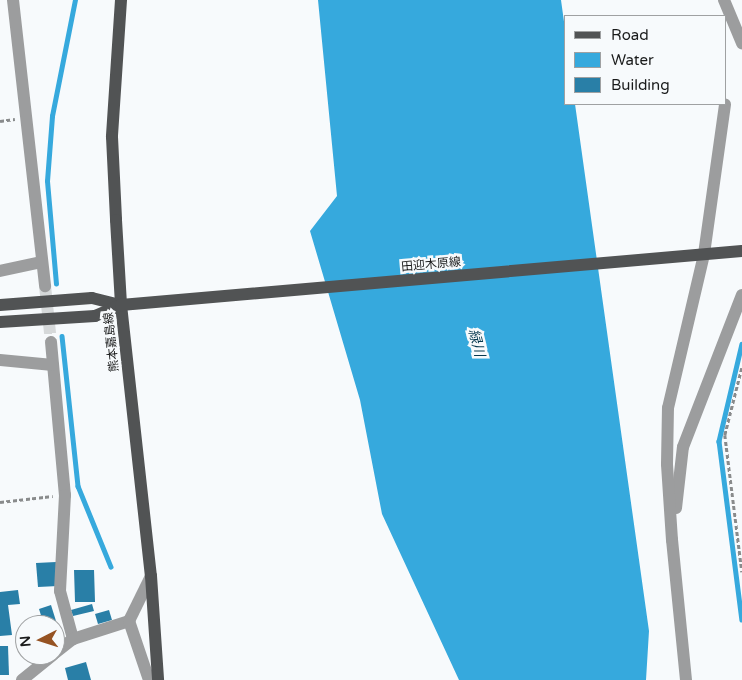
<!DOCTYPE html>
<meta charset="utf-8">
<style>
body{margin:0}
#map{position:relative;width:742px;height:680px;overflow:hidden;background:#f7fafc;font-family:"Varela Round","Noto Sans JP",sans-serif}
div>[style]{position:absolute}
[style*='--x']{left:calc(var(--x)*1px);top:calc(var(--y)*1px);width:calc(var(--w)*1px);rotate:calc(var(--a)*1deg)}
.water>*{inset:0;background:#36a9dd}
.stream>*{height:4.5px;margin:-2.25px;padding:0 2.25px;transform-origin:2.25px;border-radius:2.25px;background:#36a9dd}
.building>*{inset:0;background:#297fa7}
.minor-tunnel>*{height:12px;margin-top:-6px;transform-origin:0;background:repeating-linear-gradient(90deg,#d6d9da 0 12px,transparent 0 18px)}
.path>*{height:2.5px;margin-top:-1.25px;transform-origin:0;background:repeating-linear-gradient(90deg,#898b8c 0 4px,transparent 0 6.5px)}
.minor>*{height:12px;margin:-6px;padding:0 6px;transform-origin:6px;border-radius:6px;background:#9c9d9e}
.major>*{height:12px;margin:-6px;padding:0 6px;transform-origin:6px;border-radius:6px;background:#515354}
span{translate:-50% -50%;white-space:nowrap;text-align:center;line-height:1.15;-webkit-text-stroke:5px #f7fafc;paint-order:stroke}
.street-label{font-size:12px;color:#1a1b1b}
.water-label{font-size:14px;color:#07394f;font-style:italic}
.legend{position:absolute;left:564px;top:15px;width:162px;height:90px;box-sizing:border-box;background:#f7fafc;border:1px solid #9fa1a2;margin:0;padding:6px 9px;list-style:none;font-size:15px;color:#1a1b1b}
.legend li{display:flex;align-items:center;gap:10px;height:25px}
.legend b{width:25px;border:1px solid #9fa1a2}
.north{position:absolute;left:15px;top:615px;width:50px;height:50px;box-sizing:border-box;background:#f7fafc;border:1px solid #9fa1a2;border-radius:50%;rotate:265deg;font-size:14px;font-weight:700;line-height:20px;text-align:center;color:#1a1b1b}
.north::after{content:'';display:block;margin:auto;width:18px;height:22px;background:#965323;clip-path:polygon(50% 0,100% 100%,50% 72%,0 100%)}
</style>
<div id="map">
<div class="water">
<div style="clip-path:polygon(318px 0,561px 0,566px 36px,566px 104px,575px 104px,649px 631px,646px 680px,459px 680px,382px 514px,360px 400px,310px 231px,337px 196px)"></div>
</div>
<div class="stream">
<div style="--x:56;--y:284;--w:103;--a:-95"></div>
<div style="--x:47;--y:181;--w:65;--a:-85.6"></div>
<div style="--x:52;--y:116;--w:118;--a:-78.8"></div>
<div style="--x:62;--y:336;--w:151;--a:83.9"></div>
<div style="--x:78;--y:486;--w:87;--a:67.8"></div>
<div style="--x:742;--y:344;--w:100;--a:103.3"></div>
<div style="--x:719;--y:441;--w:180;--a:82.7"></div>
</div>
<div class="building">
<div style="clip-path:polygon(56px 562px,58px 586px,38px 587px,36px 563px)"></div>
<div style="clip-path:polygon(74px 570px,94px 570px,95px 602px,75px 602px)"></div>
<div style="clip-path:polygon(18px 590px,20px 604px,8px 605px,12px 635px,0 636px,0 592px)"></div>
<div style="clip-path:polygon(92px 604px,94px 611px,73px 616px,71px 610px)"></div>
<div style="clip-path:polygon(51px 605px,56px 621px,44px 625px,39px 609px)"></div>
<div style="clip-path:polygon(109px 610px,112px 620px,98px 624px,95px 614px)"></div>
<div style="clip-path:polygon(60px 627px,64px 639px,55px 642px,55px 629px)"></div>
<div style="clip-path:polygon(0 646px,8px 646px,9px 675px,0 675px)"></div>
<div style="clip-path:polygon(86px 662px,91px 680px,68px 680px,65px 668px)"></div>
</div>
<div class="minor-tunnel">
<div style="--x:45;--y:286;--w:56;--a:83.9"></div>
</div>
<div class="path">
<div style="--x:0;--y:121;--w:15;--a:-8"></div>
<div style="--x:742;--y:368;--w:69;--a:104.2"></div>
<div style="--x:725;--y:435;--w:138;--a:82.9"></div>
<div style="--x:0;--y:502;--w:53;--a:-6.5"></div>
</div>
<div class="minor">
<div style="--x:13;--y:0;--w:288;--a:83.6"></div>
<div style="--x:724;--y:0;--w:47;--a:67.3"></div>
<div style="--x:0;--y:271;--w:43;--a:-12.1"></div>
<div style="--x:51;--y:342;--w:154;--a:84.8"></div>
<div style="--x:65;--y:495;--w:96;--a:93"></div>
<div style="--x:60;--y:591;--w:50;--a:74.8"></div>
<div style="--x:0;--y:360;--w:53;--a:5.4"></div>
<div style="--x:676;--y:508;--w:61;--a:-83.5"></div>
<div style="--x:683;--y:447;--w:163;--a:-68.8"></div>
<div style="--x:55;--y:653;--w:23;--a:-38"></div>
<div style="--x:73;--y:639;--w:59;--a:-17.8"></div>
<div style="--x:22;--y:680;--w:40;--a:-39"></div>
<div style="--x:149;--y:680;--w:62;--a:-108.7"></div>
<div style="--x:129;--y:621;--w:50;--a:-63.9"></div>
<div style="--x:686;--y:680;--w:141;--a:-95.7"></div>
<div style="--x:672;--y:540;--w:76;--a:-93.8"></div>
<div style="--x:667;--y:464;--w:56;--a:-89"></div>
<div style="--x:668;--y:408;--w:158;--a:-76.8"></div>
<div style="--x:704;--y:254;--w:151;--a:-82"></div>
</div>
<div class="major">
<div style="--x:121;--y:0;--w:137;--a:93.8"></div>
<div style="--x:112;--y:137;--w:83;--a:87.2"></div>
<div style="--x:116;--y:220;--w:85;--a:86.6"></div>
<div style="--x:121;--y:305;--w:273;--a:83.7"></div>
<div style="--x:151;--y:576;--w:104;--a:86.1"></div>
<div style="--x:0;--y:305;--w:92;--a:-4.4"></div>
<div style="--x:92;--y:298;--w:30;--a:14"></div>
<div style="--x:0;--y:322;--w:95;--a:-3.6"></div>
<div style="--x:95;--y:316;--w:28;--a:-23"></div>
<div style="--x:121;--y:305;--w:623;--a:-4.97"></div>
</div>
<div class="street-label">
<span style="left:431px;top:265px;rotate:-5deg">田迎木原線</span>
<span style="left:112px;top:342px;rotate:-96deg">熊本嘉島線</span>
</div>
<div class="water-label">
<span style="left:476px;top:343px;rotate:76deg">緑川</span>
</div>
<ul class="legend">
<li><b style="height:6px;background:#515354"></b>Road</li>
<li><b style="height:14px;background:#36a9dd"></b>Water</li>
<li><b style="height:14px;background:#297fa7"></b>Building</li>
</ul>
<div class="north">N</div>
</div>
